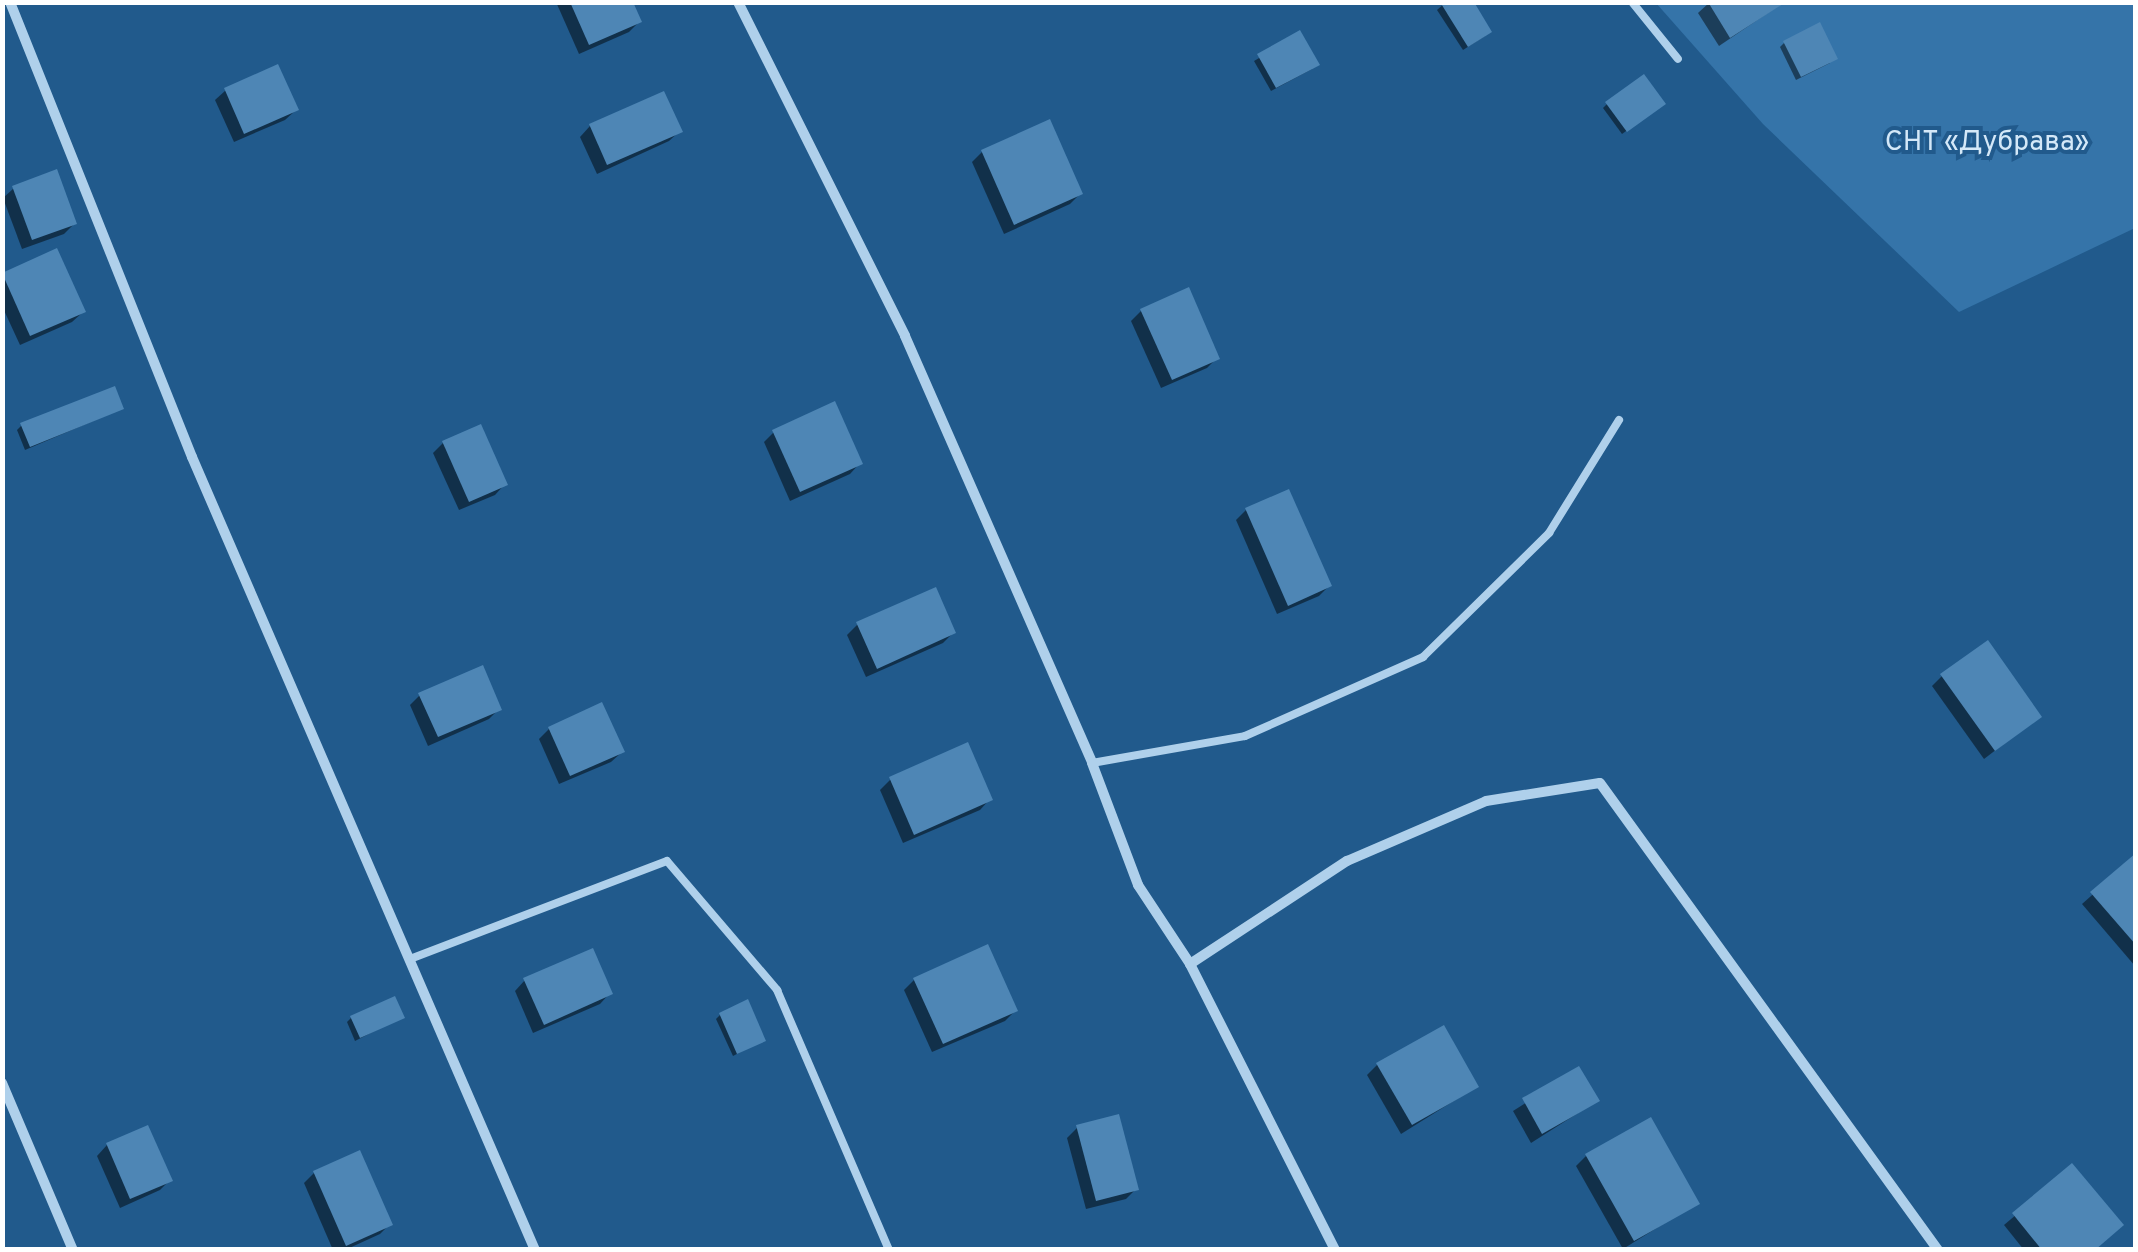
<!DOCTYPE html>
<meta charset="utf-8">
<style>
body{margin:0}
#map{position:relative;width:2138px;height:1252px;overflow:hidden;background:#215a8c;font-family:Overpass,sans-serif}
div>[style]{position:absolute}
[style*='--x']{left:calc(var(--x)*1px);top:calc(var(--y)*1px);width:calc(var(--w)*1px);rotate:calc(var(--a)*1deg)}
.green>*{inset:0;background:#3574a9}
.shadow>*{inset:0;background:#0007}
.building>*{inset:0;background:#4e86b5}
.service>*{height:8px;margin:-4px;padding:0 4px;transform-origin:4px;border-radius:4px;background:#afd0eb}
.minor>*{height:10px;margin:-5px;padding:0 5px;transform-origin:5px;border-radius:5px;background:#afd0eb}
span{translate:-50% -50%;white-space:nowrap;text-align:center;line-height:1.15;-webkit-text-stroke:8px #215a8c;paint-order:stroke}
.park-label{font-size:28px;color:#d4e8f8}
.frame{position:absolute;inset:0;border:5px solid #fff;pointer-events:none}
</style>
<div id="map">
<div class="green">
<div style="clip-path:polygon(1656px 3px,2135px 3px,2135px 228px,1959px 312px,1763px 124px)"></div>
</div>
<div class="shadow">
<div style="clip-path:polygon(556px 2px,631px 2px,639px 22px,629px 32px,579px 54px)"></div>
<div style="clip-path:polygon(1446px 2px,1485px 36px,1463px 50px,1437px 10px)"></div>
<div style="clip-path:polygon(1710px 2px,1784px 2px,1719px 46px,1698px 13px)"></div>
<div style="clip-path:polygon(1300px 34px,1312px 69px,1271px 91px,1254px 61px)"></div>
<div style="clip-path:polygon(1784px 43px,1830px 63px,1796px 80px,1780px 47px)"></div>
<div style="clip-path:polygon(226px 90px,296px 110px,285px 120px,234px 142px,215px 100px)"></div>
<div style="clip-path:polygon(663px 94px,680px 131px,669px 141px,597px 174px,580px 137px,590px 126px)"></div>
<div style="clip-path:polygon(1607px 104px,1658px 108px,1622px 134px,1603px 108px)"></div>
<div style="clip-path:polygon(982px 152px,1080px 194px,1070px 204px,1004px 234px,972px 162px)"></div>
<div style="clip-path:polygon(14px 188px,74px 224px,64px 234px,22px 249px,3px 198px)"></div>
<div style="clip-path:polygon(56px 252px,83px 312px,72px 322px,20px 345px,2px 306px,2px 276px)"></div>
<div style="clip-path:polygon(1141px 311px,1217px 358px,1207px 368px,1161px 388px,1131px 321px)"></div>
<div style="clip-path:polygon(121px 409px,25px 450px,17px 430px,22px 425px)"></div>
<div style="clip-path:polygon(774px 432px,860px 463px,850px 474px,790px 501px,764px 442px)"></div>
<div style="clip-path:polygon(443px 443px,505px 484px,495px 495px,459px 510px,433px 453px)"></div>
<div style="clip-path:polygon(1246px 510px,1329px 586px,1319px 596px,1277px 614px,1236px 520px)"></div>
<div style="clip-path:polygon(858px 624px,953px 633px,943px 643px,866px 677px,847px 635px)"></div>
<div style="clip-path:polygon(1942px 676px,2039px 717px,1984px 759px,1932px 686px)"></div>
<div style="clip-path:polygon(420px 695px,499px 709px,489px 719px,428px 746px,410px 705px)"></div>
<div style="clip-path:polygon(549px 729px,622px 752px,611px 762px,559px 784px,539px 739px)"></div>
<div style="clip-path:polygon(890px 780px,990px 799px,980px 810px,903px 843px,880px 790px)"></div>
<div style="clip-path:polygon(2136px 856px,2136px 965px,2135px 966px,2082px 904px)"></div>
<div style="clip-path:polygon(525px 980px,610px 993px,600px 1004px,533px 1033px,515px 991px)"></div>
<div style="clip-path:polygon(914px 980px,1015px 1011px,1005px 1021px,932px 1052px,904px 990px)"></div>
<div style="clip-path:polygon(720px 1015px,763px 1040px,733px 1056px,716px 1019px)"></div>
<div style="clip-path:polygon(402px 1017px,355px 1041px,347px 1022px,351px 1018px)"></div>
<div style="clip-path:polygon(1377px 1065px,1476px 1087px,1401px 1134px,1367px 1075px)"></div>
<div style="clip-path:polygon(1579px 1069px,1597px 1101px,1531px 1143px,1513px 1111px)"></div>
<div style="clip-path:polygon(1077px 1128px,1136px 1189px,1126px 1199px,1086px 1209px,1067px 1138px)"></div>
<div style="clip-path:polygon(107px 1145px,170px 1180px,160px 1190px,120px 1208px,97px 1156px)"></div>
<div style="clip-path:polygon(1586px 1156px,1697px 1203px,1623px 1249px,1576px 1166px)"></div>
<div style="clip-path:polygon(2072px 1167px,2094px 1250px,2024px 1250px,2004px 1225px)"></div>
<div style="clip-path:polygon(314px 1173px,390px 1224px,380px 1234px,345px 1250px,333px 1250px,304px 1183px)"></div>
</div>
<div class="building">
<div style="clip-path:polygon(570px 2px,633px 2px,642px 22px,589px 45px)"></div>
<div style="clip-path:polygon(1440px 2px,1474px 2px,1492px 32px,1468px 47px)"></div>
<div style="clip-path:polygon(1708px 2px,1786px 2px,1730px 38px)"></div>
<div style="clip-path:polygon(1820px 22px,1838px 59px,1801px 77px,1783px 41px)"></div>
<div style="clip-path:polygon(1300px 30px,1320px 65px,1276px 88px,1257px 54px)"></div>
<div style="clip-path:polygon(278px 64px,299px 110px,244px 134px,224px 88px)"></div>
<div style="clip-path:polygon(1644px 74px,1666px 104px,1627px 132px,1605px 102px)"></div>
<div style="clip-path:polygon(664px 91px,683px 132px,607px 165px,589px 124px)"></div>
<div style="clip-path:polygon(1050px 119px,1083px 194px,1014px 225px,981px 150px)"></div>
<div style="clip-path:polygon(57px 169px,77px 224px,32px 240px,12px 186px)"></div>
<div style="clip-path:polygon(57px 248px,86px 312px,30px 336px,2px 273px)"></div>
<div style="clip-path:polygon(1189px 287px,1220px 359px,1172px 380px,1140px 309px)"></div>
<div style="clip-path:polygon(115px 386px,124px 409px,30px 447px,20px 423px)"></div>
<div style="clip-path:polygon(835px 401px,863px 464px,800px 492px,772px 430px)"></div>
<div style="clip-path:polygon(481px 424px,508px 485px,469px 502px,442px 441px)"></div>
<div style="clip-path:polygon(1289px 489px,1332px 586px,1288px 606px,1245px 508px)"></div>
<div style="clip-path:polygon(936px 587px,956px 633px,877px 669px,856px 622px)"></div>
<div style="clip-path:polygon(1988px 640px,2042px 717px,1995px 751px,1940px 674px)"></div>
<div style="clip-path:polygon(483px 665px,502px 710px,438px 737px,418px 693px)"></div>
<div style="clip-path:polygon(602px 702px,625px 752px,570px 776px,548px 727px)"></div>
<div style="clip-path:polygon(968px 742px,993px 800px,914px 835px,889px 777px)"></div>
<div style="clip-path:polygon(2136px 853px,2136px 945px,2090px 892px)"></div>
<div style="clip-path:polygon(988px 944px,1018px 1011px,943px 1044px,913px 978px)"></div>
<div style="clip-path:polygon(593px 948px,613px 994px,544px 1025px,523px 978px)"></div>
<div style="clip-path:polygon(395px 996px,405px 1018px,360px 1038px,350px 1016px)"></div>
<div style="clip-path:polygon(748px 999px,766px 1041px,737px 1054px,719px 1013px)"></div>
<div style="clip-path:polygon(1444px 1025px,1479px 1087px,1412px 1125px,1376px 1063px)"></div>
<div style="clip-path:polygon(1579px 1066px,1600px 1101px,1542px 1134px,1522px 1098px)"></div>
<div style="clip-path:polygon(1119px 1114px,1139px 1190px,1096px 1201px,1076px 1125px)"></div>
<div style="clip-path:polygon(1651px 1117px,1700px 1204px,1634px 1241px,1585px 1154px)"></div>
<div style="clip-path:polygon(148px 1125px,173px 1181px,130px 1199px,106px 1143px)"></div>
<div style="clip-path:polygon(360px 1150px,393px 1225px,346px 1246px,313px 1171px)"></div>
<div style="clip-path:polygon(2072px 1163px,2124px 1225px,2095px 1250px,2042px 1250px,2012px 1213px)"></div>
</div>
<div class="service">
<div style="--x:1632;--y:2;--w:73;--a:51.1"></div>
<div style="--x:1092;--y:763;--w:155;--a:-10"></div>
<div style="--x:1245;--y:736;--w:195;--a:-23.9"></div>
<div style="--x:1423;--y:657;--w:177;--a:-44.5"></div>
<div style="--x:1549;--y:533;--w:133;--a:-58.2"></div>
<div style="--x:410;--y:959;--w:275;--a:-20.9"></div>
<div style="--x:667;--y:861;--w:170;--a:49.5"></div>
<div style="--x:777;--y:990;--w:283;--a:66.7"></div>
</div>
<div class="minor">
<div style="--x:10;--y:2;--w:490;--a:68.2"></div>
<div style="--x:192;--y:457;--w:864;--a:66.61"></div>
<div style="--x:738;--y:2;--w:373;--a:63.4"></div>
<div style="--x:905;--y:336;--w:466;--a:66.3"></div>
<div style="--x:1092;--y:763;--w:130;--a:69.3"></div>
<div style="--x:1138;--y:885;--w:95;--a:56.6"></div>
<div style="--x:1190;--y:964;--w:321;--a:63.1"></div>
<div style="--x:1190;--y:964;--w:188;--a:-33.3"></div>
<div style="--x:1347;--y:861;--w:151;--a:-23.3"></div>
<div style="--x:1486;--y:801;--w:115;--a:-9"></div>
<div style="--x:1600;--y:783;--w:576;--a:54.1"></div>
<div style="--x:2;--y:1083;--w:181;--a:67"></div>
</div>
<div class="park-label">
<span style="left:1987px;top:143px">СНТ «Дубрава»</span>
</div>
<div class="frame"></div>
</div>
